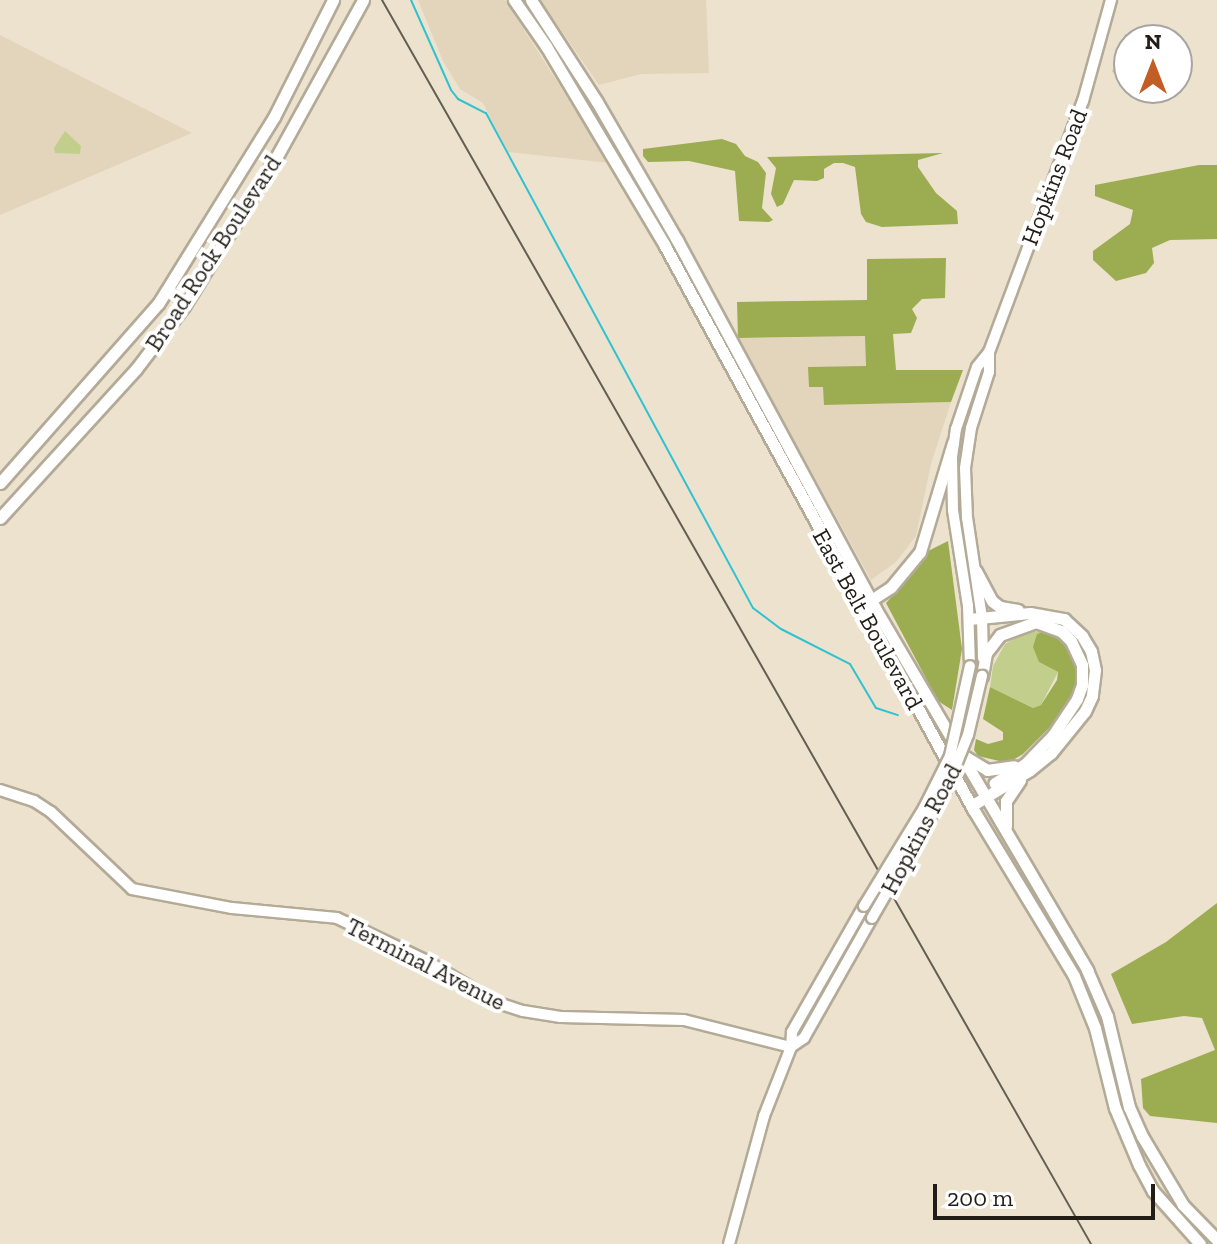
<!DOCTYPE html>
<style>
body{margin:0}
#map{position:relative;width:1217px;height:1244px;overflow:hidden;background:#ece2ce;font-family:"Zilla Slab",serif}
div>[style]{position:absolute}
[style*='--x']{left:calc(var(--x)*1px);top:calc(var(--y)*1px);width:calc(var(--w)*1px);rotate:calc(var(--a)*1deg)}
.built>*{inset:0;background:#e3d5bc}
.green>*{inset:0;background:#c2cf8c}
.forest>*{inset:0;background:#9cac51}
.stream>*{height:2px;margin:-1px;padding:0 1px;transform-origin:1px;border-radius:1px;background:#2fc2d1}
.roads{filter:drop-shadow(2px 0 #b3aa97) drop-shadow(-2px 0 #b3aa97) drop-shadow(0 2px #b3aa97) drop-shadow(0 -2px #b3aa97)}
.secondary>*{height:10px;margin:-5px;padding:0 5px;transform-origin:5px;border-radius:5px;background:#fff}
.primary>*{height:11px;margin:-5.5px;padding:0 5.5px;transform-origin:5.5px;border-radius:5.5px;background:#fff}
.rail>*{height:2px;margin:-1px;padding:0 1px;transform-origin:1px;border-radius:1px;background:#645e52}
.bridges{filter:drop-shadow(2px 0 #b3aa97) drop-shadow(-2px 0 #b3aa97) drop-shadow(0 2px #b3aa97) drop-shadow(0 -2px #b3aa97)}
.secondary-bridge>*{height:10px;margin:-5px;padding:0 5px;transform-origin:5px;border-radius:5px;background:#fff}
span{translate:-50% -50%;white-space:nowrap;text-align:center;line-height:1.15;-webkit-text-stroke:8px #fff;paint-order:stroke}
.street-label{font-size:24px;color:#221e17}
.north{position:absolute;left:1113px;top:24px;width:80px;height:80px;box-sizing:border-box;background:#fff;border:2px solid #a7a5a2;border-radius:50%;rotate:0deg;font-size:22px;font-weight:700;line-height:32px;text-align:center;color:#221e17}
.north::after{content:'';display:block;margin:auto;width:28px;height:36px;background:#c15e26;clip-path:polygon(50% 0,100% 100%,50% 72%,0 100%)}
.scale{position:absolute;left:933px;top:1184px;width:222px;height:36px;box-sizing:border-box;border:4px solid #221e17;border-top:0;padding-left:10px;font-size:24px;line-height:28px;white-space:nowrap;color:#221e17;-webkit-text-stroke:6px #fff;paint-order:stroke}
</style>
<div id="map">
<div class="built">
<div style="clip-path:polygon(418px 0,505px 0,609px 163px,507px 152px,483px 103px,460px 89px,443px 61px)"></div>
<div style="clip-path:polygon(540px 0,706px 0,709px 73px,641px 74px,599px 85px)"></div>
<div style="clip-path:polygon(0 35px,192px 133px,0 215px)"></div>
<div style="clip-path:polygon(866px 336px,867px 366px,823px 387px,825px 405px,951px 402px,931px 464px,916px 536px,896px 562px,871px 580px,738px 338px)"></div>
</div>
<div class="green">
<div style="clip-path:polygon(1125px 34px,1143px 40px,1129px 40px,1129px 78px,1112px 72px)"></div>
<div style="clip-path:polygon(65px 131px,81px 146px,80px 154px,55px 153px,54px 148px)"></div>
<div style="clip-path:polygon(1045px 631px,1037px 634px,1039px 662px,1058px 672px,1041px 705px,1033px 708px,990px 687px,993px 666px,1005px 644px,1025px 632px)"></div>
</div>
<div class="forest">
<div style="clip-path:polygon(722px 139px,736px 144px,745px 156px,758px 162px,766px 173px,762px 208px,773px 220px,769px 222px,739px 221px,735px 171px,689px 161px,648px 162px,643px 156px,643px 149px)"></div>
<div style="clip-path:polygon(943px 153px,918px 160px,918px 167px,936px 193px,957px 211px,958px 224px,882px 227px,866px 222px,861px 214px,855px 167px,843px 163px,834px 163px,824px 169px,824px 178px,817px 181px,794px 180px,783px 204px,777px 207px,771px 194px,776px 168px,767px 157px)"></div>
<div style="clip-path:polygon(1199px 165px,1217px 165px,1217px 239px,1170px 240px,1152px 248px,1154px 263px,1146px 273px,1116px 281px,1093px 260px,1093px 251px,1130px 224px,1133px 210px,1095px 196px,1095px 185px)"></div>
<div style="clip-path:polygon(946px 258px,945px 298px,922px 299px,912px 309px,917px 318px,911px 333px,893px 334px,896px 370px,963px 370px,951px 402px,824px 405px,823px 387px,809px 387px,808px 367px,866px 366px,865px 336px,738px 338px,737px 302px,867px 300px,867px 259px)"></div>
<div style="clip-path:polygon(948px 541px,962px 649px,952px 710px,938px 701px,886px 603px,918px 568px,926px 552px)"></div>
<div style="clip-path:polygon(1045px 631px,1061px 639px,1070px 651px,1078px 673px,1074px 693px,1054px 723px,1023px 754px,1008px 763px,978px 756px,974px 750px,976px 739px,988px 744px,1003px 740px,1003px 732px,983px 719px,990px 687px,1033px 708px,1041px 705px,1057px 680px,1058px 672px,1039px 662px,1033px 647px,1037px 634px)"></div>
<div style="clip-path:polygon(1217px 903px,1217px 1123px,1150px 1116px,1143px 1108px,1141px 1079px,1215px 1050px,1202px 1018px,1184px 1016px,1132px 1024px,1111px 974px,1166px 942px)"></div>
</div>
<div class="stream">
<div style="--x:411;--y:0;--w:98;--a:66"></div>
<div style="--x:451;--y:90;--w:11;--a:52"></div>
<div style="--x:458;--y:99;--w:31;--a:27"></div>
<div style="--x:486;--y:113;--w:562;--a:61.66"></div>
<div style="--x:753;--y:608;--w:35;--a:37"></div>
<div style="--x:781;--y:629;--w:77;--a:26.9"></div>
<div style="--x:850;--y:664;--w:51;--a:59.4"></div>
<div style="--x:876;--y:708;--w:23;--a:18"></div>
</div>
<div class="roads">
<div class="secondary">
<div style="--x:983;--y:658;--w:40;--a:-91.4"></div>
<div style="--x:982;--y:618;--w:101;--a:-98.5"></div>
<div style="--x:967;--y:518;--w:50;--a:-92.3"></div>
<div style="--x:965;--y:468;--w:40;--a:-81.5"></div>
<div style="--x:971;--y:428;--w:59;--a:-72.2"></div>
<div style="--x:989;--y:372;--w:20;--a:-90"></div>
<div style="--x:970;--y:666;--w:60;--a:-91.9"></div>
<div style="--x:968;--y:606;--w:97;--a:-98.9"></div>
<div style="--x:953;--y:510;--w:53;--a:-91.1"></div>
<div style="--x:952;--y:457;--w:28;--a:-82"></div>
<div style="--x:956;--y:429;--w:65;--a:-71.3"></div>
<div style="--x:977;--y:367;--w:19;--a:-51"></div>
<div style="--x:989;--y:352;--w:268;--a:-69.5"></div>
<div style="--x:1083;--y:101;--w:105;--a:-74.5"></div>
<div style="--x:0;--y:790;--w:36;--a:18"></div>
<div style="--x:34;--y:801;--w:20;--a:33"></div>
<div style="--x:51;--y:812;--w:112;--a:43.5"></div>
<div style="--x:132;--y:889;--w:102;--a:10.8"></div>
<div style="--x:232;--y:908;--w:105;--a:5.4"></div>
<div style="--x:337;--y:918;--w:98;--a:25.5"></div>
<div style="--x:425;--y:960;--w:82;--a:31"></div>
<div style="--x:495;--y:1002;--w:29;--a:18"></div>
<div style="--x:523;--y:1011;--w:38;--a:9"></div>
<div style="--x:561;--y:1017;--w:123;--a:1.4"></div>
<div style="--x:684;--y:1020;--w:110;--a:14.2"></div>
<div style="--x:791;--y:1047;--w:16;--a:-35"></div>
<div style="--x:804;--y:1038;--w:138;--a:-60.5"></div>
<div style="--x:729;--y:1244;--w:133;--a:-74.7"></div>
<div style="--x:764;--y:1116;--w:74;--a:-68.6"></div>
<div style="--x:791;--y:1047;--w:15;--a:-86"></div>
<div style="--x:792;--y:1032;--w:145;--a:-60.3"></div>
</div>
<div class="primary">
<div style="--x:514;--y:0;--w:56;--a:55.2"></div>
<div style="--x:546;--y:46;--w:233;--a:59.2"></div>
<div style="--x:665;--y:246;--w:642;--a:61.32"></div>
<div style="--x:973;--y:809;--w:195;--a:58.8"></div>
<div style="--x:1074;--y:976;--w:56;--a:68"></div>
<div style="--x:1095;--y:1028;--w:82;--a:76"></div>
<div style="--x:1115;--y:1108;--w:62;--a:67.2"></div>
<div style="--x:1139;--y:1165;--w:30;--a:62"></div>
<div style="--x:1153;--y:1191;--w:71;--a:48.4"></div>
<div style="--x:531;--y:0;--w:121;--a:57.1"></div>
<div style="--x:597;--y:102;--w:160;--a:59.9"></div>
<div style="--x:677;--y:240;--w:418;--a:61.7"></div>
<div style="--x:875;--y:608;--w:420;--a:59.6"></div>
<div style="--x:1087;--y:970;--w:50;--a:66.5"></div>
<div style="--x:1107;--y:1016;--w:94;--a:76.4"></div>
<div style="--x:1129;--y:1107;--w:32;--a:66"></div>
<div style="--x:1142;--y:1136;--w:80;--a:59.3"></div>
<div style="--x:1183;--y:1205;--w:49;--a:45.8"></div>
<div style="--x:0;--y:483;--w:239;--a:-48.6"></div>
<div style="--x:158;--y:304;--w:220;--a:-58.2"></div>
<div style="--x:274;--y:117;--w:131;--a:-63.2"></div>
<div style="--x:0;--y:518;--w:202;--a:-47.6"></div>
<div style="--x:136;--y:369;--w:79;--a:-52.7"></div>
<div style="--x:184;--y:306;--w:176;--a:-58.2"></div>
<div style="--x:277;--y:156;--w:178;--a:-61.1"></div>
<div style="--x:976;--y:571;--w:34;--a:62"></div>
<div style="--x:992;--y:601;--w:10;--a:37"></div>
<div style="--x:1000;--y:607;--w:18;--a:9"></div>
<div style="--x:865;--y:604;--w:31;--a:-33"></div>
<div style="--x:891;--y:587;--w:45;--a:-50.4"></div>
<div style="--x:920;--y:552;--w:114;--a:-73.2"></div>
<div style="--x:969;--y:619;--w:61;--a:-5.6"></div>
<div style="--x:1030;--y:613;--w:35;--a:10"></div>
<div style="--x:1064;--y:619;--w:25;--a:43"></div>
<div style="--x:1082;--y:636;--w:17;--a:59"></div>
<div style="--x:1091;--y:651;--w:19;--a:78"></div>
<div style="--x:1095;--y:670;--w:26;--a:97"></div>
<div style="--x:1092;--y:696;--w:17;--a:115"></div>
<div style="--x:1085;--y:711;--w:54;--a:129"></div>
<div style="--x:1051;--y:753;--w:27;--a:141"></div>
<div style="--x:1030;--y:770;--w:69;--a:148.6"></div>
<div style="--x:982;--y:676;--w:23;--a:-80"></div>
<div style="--x:986;--y:653;--w:23;--a:-52"></div>
<div style="--x:1000;--y:635;--w:38;--a:-20"></div>
<div style="--x:1036;--y:622;--w:27;--a:20"></div>
<div style="--x:1061;--y:631;--w:14;--a:45"></div>
<div style="--x:1071;--y:641;--w:26;--a:65"></div>
<div style="--x:1082;--y:665;--w:20;--a:90"></div>
<div style="--x:1082;--y:685;--w:15;--a:110"></div>
<div style="--x:1077;--y:699;--w:43;--a:123.7"></div>
<div style="--x:1053;--y:735;--w:40;--a:134"></div>
<div style="--x:1025;--y:764;--w:36;--a:148"></div>
<div style="--x:964;--y:756;--w:27;--a:31"></div>
<div style="--x:987;--y:770;--w:27;--a:-8"></div>
<div style="--x:1006;--y:826;--w:25;--a:-90"></div>
<div style="--x:1006;--y:801;--w:25;--a:-56"></div>
</div>
</div>
<div class="rail">
<div style="--x:382;--y:0;--w:1432;--a:60.32"></div>
</div>
<div class="bridges">
<div class="secondary-bridge">
<div style="--x:864;--y:906;--w:115;--a:-58.5"></div>
<div style="--x:924;--y:808;--w:58;--a:-63.4"></div>
<div style="--x:950;--y:756;--w:92;--a:-77.5"></div>
<div style="--x:872;--y:918;--w:148;--a:-60"></div>
<div style="--x:946;--y:790;--w:59;--a:-68.2"></div>
<div style="--x:968;--y:735;--w:61;--a:-76.7"></div>
</div>
</div>
<div class="street-label">
<span style="left:1054px;top:177px;rotate:-69deg">Hopkins Road</span>
<span style="left:213px;top:253px;rotate:-57deg">Broad Rock Boulevard</span>
<span style="left:868px;top:619px;rotate:61deg">East Belt Boulevard</span>
<span style="left:921px;top:829px;rotate:-62deg">Hopkins Road</span>
<span style="left:426px;top:964px;rotate:27deg">Terminal Avenue</span>
</div>
<div class="north">N</div>
<div class="scale">200 m</div>
</div>
